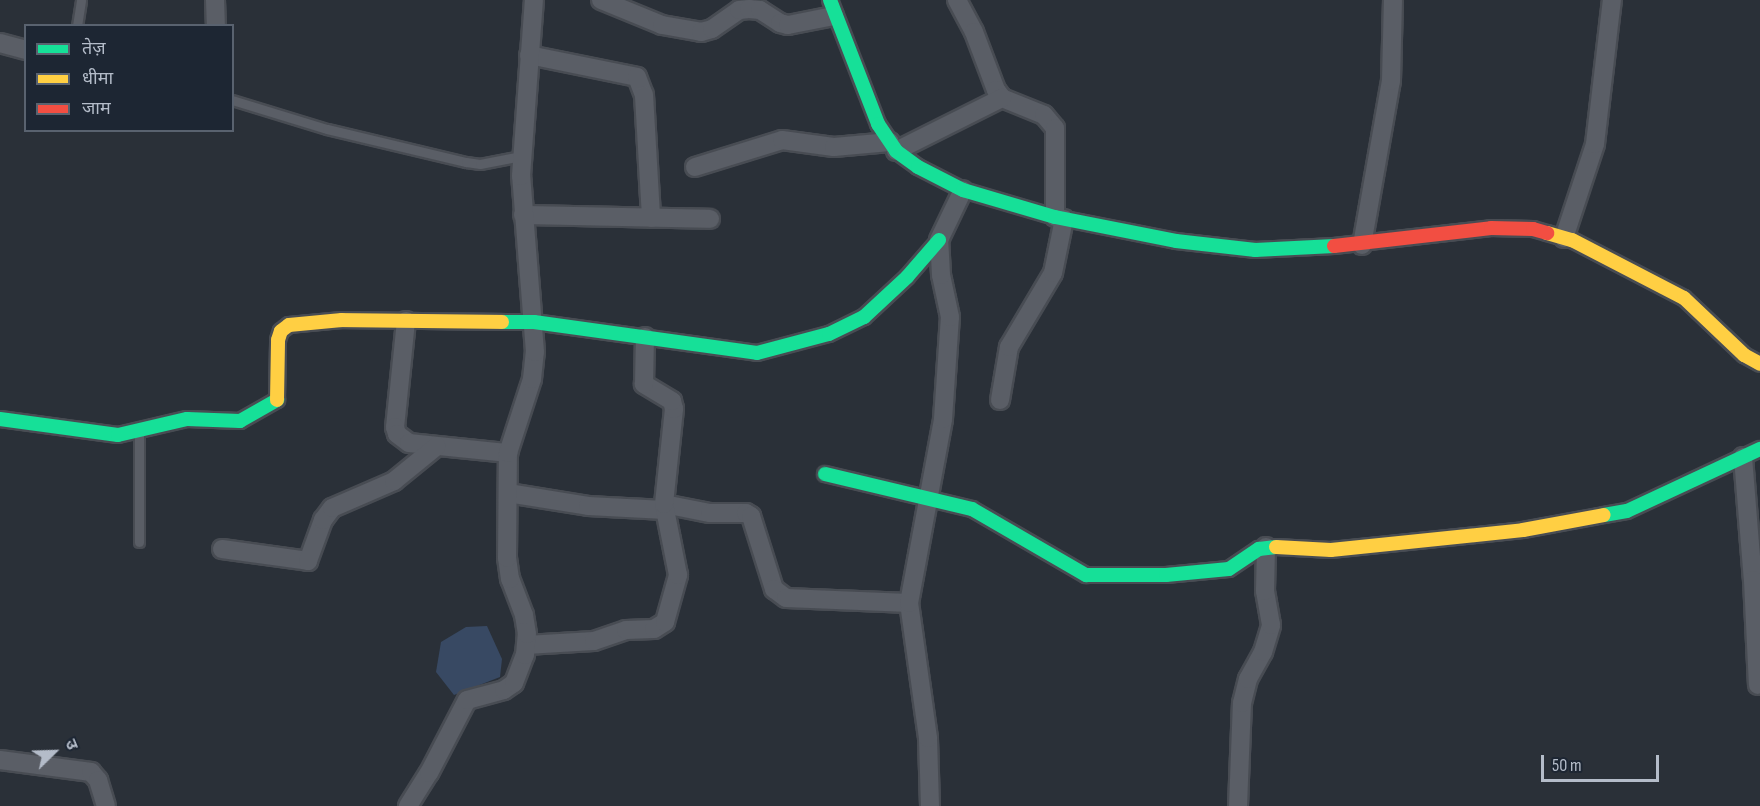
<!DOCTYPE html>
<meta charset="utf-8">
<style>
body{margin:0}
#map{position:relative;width:1760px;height:806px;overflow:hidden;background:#2a3038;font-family:"Sofia Sans Condensed","Noto Sans Devanagari",sans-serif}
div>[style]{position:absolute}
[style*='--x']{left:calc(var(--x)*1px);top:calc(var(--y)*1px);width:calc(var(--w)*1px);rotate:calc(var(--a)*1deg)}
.water>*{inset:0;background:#384963}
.roads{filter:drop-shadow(2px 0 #484c53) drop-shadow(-2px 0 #484c53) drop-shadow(0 2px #484c53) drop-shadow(0 -2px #484c53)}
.lane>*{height:9px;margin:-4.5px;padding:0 4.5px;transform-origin:4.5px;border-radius:4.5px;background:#5a5e66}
.street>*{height:18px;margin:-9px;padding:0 9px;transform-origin:9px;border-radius:9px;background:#5a5e66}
.fast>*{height:14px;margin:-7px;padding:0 7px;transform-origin:7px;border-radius:7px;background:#16e098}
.slow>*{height:14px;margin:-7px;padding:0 7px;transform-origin:7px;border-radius:7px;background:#ffcf43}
.jam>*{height:14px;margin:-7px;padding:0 7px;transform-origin:7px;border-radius:7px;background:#f24e42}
span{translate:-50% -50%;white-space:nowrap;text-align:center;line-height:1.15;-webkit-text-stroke:4.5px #1d2633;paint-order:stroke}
.legend{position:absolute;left:24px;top:24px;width:210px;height:108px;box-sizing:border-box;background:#1d2633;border:2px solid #59626f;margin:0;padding:8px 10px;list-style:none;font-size:18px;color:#b4bcc9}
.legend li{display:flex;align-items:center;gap:12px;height:30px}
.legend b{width:30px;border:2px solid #59626f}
.north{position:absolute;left:24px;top:722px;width:60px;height:60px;-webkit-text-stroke:4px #1d2633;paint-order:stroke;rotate:67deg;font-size:16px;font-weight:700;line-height:24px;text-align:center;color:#b4bcc9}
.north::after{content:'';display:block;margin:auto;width:21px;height:27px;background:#b4bcc9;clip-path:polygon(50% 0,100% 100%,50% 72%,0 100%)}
.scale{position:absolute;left:1541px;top:755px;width:118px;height:27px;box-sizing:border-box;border:3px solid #b4bcc9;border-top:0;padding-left:8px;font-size:18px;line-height:21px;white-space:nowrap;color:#b4bcc9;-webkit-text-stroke:4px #1d2633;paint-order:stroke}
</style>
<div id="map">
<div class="water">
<div style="clip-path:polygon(487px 626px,502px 659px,500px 677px,454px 695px,436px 672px,441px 642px,466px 627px)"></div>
</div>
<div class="roads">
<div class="lane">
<div style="--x:77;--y:26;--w:26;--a:-81"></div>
<div style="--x:232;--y:100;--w:99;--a:17"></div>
<div style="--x:327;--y:129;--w:143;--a:13.4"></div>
<div style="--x:466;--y:162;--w:14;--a:8"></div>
<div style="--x:480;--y:164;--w:42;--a:-11"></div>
<div style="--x:139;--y:434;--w:108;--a:90"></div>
</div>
<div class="street">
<div style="--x:215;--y:0;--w:26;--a:88"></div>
<div style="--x:601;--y:0;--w:66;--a:22.3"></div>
<div style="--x:662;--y:25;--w:40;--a:10"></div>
<div style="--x:701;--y:32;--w:11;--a:-15"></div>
<div style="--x:712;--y:29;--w:33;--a:-35"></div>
<div style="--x:739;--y:10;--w:10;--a:-6"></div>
<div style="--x:749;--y:9;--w:11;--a:5"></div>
<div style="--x:760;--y:10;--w:24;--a:33"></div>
<div style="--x:780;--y:23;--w:8;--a:14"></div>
<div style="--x:788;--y:25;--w:47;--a:-11.1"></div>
<div style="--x:957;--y:0;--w:36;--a:62"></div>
<div style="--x:974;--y:32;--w:62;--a:69.2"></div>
<div style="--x:996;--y:90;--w:10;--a:53"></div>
<div style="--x:1002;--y:98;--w:45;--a:22"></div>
<div style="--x:1044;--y:115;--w:17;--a:50"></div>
<div style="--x:1055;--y:128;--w:89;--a:90"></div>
<div style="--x:0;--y:43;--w:27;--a:15"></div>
<div style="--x:529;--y:55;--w:110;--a:11.5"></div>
<div style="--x:637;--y:77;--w:19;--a:69"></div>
<div style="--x:644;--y:95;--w:123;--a:86.7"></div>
<div style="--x:896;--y:151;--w:119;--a:-26.6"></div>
<div style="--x:695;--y:167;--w:91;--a:-17.2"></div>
<div style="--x:782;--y:140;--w:52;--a:7.7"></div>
<div style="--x:834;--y:147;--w:56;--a:-5.1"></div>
<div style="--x:523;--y:215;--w:187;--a:1.2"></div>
<div style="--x:1564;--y:238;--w:99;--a:-71.7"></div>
<div style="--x:1595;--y:144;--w:145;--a:-83.3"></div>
<div style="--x:1362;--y:245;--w:167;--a:-80"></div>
<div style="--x:1391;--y:81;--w:81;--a:-88.6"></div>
<div style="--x:406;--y:321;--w:107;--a:95.9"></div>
<div style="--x:395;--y:427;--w:7;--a:74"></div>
<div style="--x:397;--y:434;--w:15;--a:37"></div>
<div style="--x:409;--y:443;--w:100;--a:5.8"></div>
<div style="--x:1000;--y:400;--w:54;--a:-80.4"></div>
<div style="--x:1009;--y:347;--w:86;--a:-59.3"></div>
<div style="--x:1053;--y:273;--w:55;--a:-78.5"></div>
<div style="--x:1743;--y:457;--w:123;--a:85.4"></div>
<div style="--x:1753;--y:580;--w:105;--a:87.3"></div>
<div style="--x:508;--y:493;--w:81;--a:9.2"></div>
<div style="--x:588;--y:506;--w:77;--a:3"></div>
<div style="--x:664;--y:504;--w:47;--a:11.1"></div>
<div style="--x:710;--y:513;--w:36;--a:0"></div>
<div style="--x:746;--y:513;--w:6;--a:31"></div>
<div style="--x:751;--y:516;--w:77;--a:72.5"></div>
<div style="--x:774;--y:589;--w:15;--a:37"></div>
<div style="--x:786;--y:598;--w:123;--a:2.3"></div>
<div style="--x:222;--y:549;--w:87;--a:7.9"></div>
<div style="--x:308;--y:561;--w:44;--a:-69.9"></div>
<div style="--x:323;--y:520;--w:15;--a:-53"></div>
<div style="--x:332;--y:508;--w:68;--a:-23.5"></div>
<div style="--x:394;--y:481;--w:55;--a:-39.1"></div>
<div style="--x:526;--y:645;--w:68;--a:-3.4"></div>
<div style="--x:594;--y:641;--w:34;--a:-19"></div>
<div style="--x:626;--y:630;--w:28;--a:-2"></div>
<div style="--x:654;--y:629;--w:13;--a:-32"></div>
<div style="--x:665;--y:622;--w:49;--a:-74.5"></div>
<div style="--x:678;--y:575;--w:72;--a:-101.2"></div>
<div style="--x:664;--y:504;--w:96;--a:-84"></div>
<div style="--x:674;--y:409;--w:8;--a:-104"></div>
<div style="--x:672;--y:401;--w:33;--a:-149"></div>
<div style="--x:644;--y:384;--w:47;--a:-88.8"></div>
<div style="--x:0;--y:760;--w:92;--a:7.5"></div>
<div style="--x:91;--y:772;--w:11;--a:49"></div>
<div style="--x:98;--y:780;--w:27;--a:73"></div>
<div style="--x:408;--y:806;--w:39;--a:-58"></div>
<div style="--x:429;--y:773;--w:82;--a:-62.5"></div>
<div style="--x:467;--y:700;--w:38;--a:-15"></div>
<div style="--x:504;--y:690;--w:12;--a:-35"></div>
<div style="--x:514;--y:683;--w:30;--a:-69"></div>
<div style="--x:525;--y:655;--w:21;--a:-85"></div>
<div style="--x:527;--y:634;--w:19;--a:-99"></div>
<div style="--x:524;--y:615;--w:39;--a:-111"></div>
<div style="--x:510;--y:579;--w:21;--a:-98"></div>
<div style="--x:507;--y:558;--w:105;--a:-89.5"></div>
<div style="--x:508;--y:453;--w:78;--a:-72"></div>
<div style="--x:532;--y:379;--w:27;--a:-84"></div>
<div style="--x:535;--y:352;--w:177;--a:-94.5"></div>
<div style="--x:521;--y:176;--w:176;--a:-85.8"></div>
<div style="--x:930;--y:806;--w:68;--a:-91.7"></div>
<div style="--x:928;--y:738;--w:136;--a:-98"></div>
<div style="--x:909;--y:603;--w:187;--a:-79.5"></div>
<div style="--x:943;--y:419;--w:102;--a:-86.1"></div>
<div style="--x:950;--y:317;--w:43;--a:-102.1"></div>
<div style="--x:941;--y:275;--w:35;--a:-93"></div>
<div style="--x:939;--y:240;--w:55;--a:-64.4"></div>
<div style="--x:1238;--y:806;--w:103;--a:-87.8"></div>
<div style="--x:1242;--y:703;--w:25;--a:-76"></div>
<div style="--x:1248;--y:679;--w:31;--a:-61"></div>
<div style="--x:1263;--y:652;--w:28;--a:-73"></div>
<div style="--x:1271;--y:625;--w:35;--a:-100"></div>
<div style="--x:1265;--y:591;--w:44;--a:-88.7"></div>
</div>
<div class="fast">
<div style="--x:830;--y:0;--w:133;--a:68.8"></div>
<div style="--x:878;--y:124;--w:32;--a:56"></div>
<div style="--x:896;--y:151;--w:27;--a:36"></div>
<div style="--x:918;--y:167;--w:51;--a:27.1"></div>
<div style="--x:963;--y:190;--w:96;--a:16.4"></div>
<div style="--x:1055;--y:217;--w:123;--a:11.2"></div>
<div style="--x:1176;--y:241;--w:80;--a:6.5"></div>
<div style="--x:1255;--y:250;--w:79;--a:-2.9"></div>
<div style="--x:502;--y:322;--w:32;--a:0"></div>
<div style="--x:534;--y:322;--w:225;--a:7.9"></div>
<div style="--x:757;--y:353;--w:74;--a:-14.8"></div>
<div style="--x:829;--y:334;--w:39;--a:-26"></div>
<div style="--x:864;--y:317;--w:59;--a:-42.9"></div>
<div style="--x:907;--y:277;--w:49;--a:-49.1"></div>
<div style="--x:0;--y:419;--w:119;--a:7.7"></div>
<div style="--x:118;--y:435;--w:71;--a:-13.1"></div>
<div style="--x:187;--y:419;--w:53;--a:2.2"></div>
<div style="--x:240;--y:421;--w:43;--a:-29.6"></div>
<div style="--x:825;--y:474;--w:151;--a:13.4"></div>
<div style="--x:972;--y:509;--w:132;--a:30.1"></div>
<div style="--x:1086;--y:575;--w:80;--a:0"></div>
<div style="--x:1166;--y:575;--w:63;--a:-5.4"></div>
<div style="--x:1229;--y:569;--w:36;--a:-34"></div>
<div style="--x:1259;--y:549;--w:17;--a:-7"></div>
<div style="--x:1604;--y:515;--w:23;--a:-10"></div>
<div style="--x:1627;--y:511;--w:147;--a:-25"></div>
</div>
<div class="slow">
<div style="--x:1547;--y:233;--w:26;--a:16"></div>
<div style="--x:1572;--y:240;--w:126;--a:27.4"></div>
<div style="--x:1684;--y:298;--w:83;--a:43.5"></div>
<div style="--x:1744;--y:355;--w:18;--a:29"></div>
<div style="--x:277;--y:400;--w:60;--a:-89"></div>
<div style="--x:278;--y:340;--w:9;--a:-72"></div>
<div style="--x:281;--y:331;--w:10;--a:-37"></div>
<div style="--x:289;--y:325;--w:53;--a:-5.4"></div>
<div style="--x:342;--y:320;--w:160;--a:0.7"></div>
<div style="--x:1276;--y:547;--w:55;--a:3.1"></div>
<div style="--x:1331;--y:550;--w:193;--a:-5.9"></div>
<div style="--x:1523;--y:530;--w:82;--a:-10.5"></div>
</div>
<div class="jam">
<div style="--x:1334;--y:246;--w:158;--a:-6.5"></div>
<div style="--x:1491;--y:228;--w:42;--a:1.4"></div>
<div style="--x:1533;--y:229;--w:15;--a:16"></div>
</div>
</div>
<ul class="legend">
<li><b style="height:8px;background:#16e098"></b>तेज़</li>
<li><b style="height:8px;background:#ffcf43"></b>धीमा</li>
<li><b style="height:8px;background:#f24e42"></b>जाम</li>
</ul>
<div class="north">उ</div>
<div class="scale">50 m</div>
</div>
